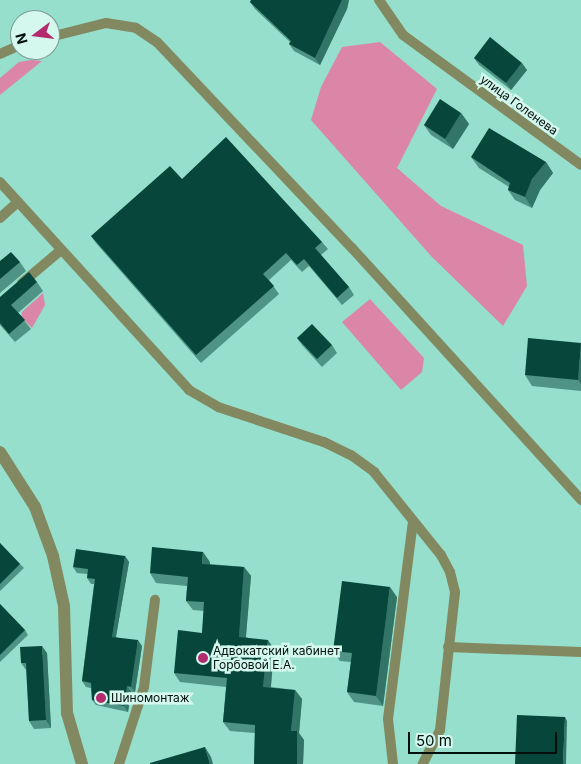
<!DOCTYPE html>
<meta charset="utf-8">
<style>
body{margin:0}
#map{position:relative;width:581px;height:764px;overflow:hidden;background:#95dfcc;font-family:Inter,sans-serif}
div>[style]{position:absolute}
[style*='--x']{left:calc(var(--x)*1px);top:calc(var(--y)*1px);width:calc(var(--w)*1px);rotate:calc(var(--a)*1deg)}
.green>*{inset:0;background:#db86a6}
.service>*{height:10px;margin:-5px;padding:0 5px;transform-origin:5px;border-radius:5px;background:#828960}
.minor>*{height:12px;margin:-6px;padding:0 6px;transform-origin:6px;border-radius:6px;background:#828960}
.wall>*{inset:0;background:#4e9384}
.shaded-wall>*{inset:0;background:#327566}
.building>*{inset:0;background:#07473b}
.dots>*{width:14px;height:14px;translate:-50% -50%;box-sizing:border-box;border:2px solid #d4f8ee;border-radius:50%}
span{translate:-50% -50%;white-space:nowrap;text-align:center;line-height:1.15;-webkit-text-stroke:5px #d4f8ee;paint-order:stroke}
.street-label{font-size:12px;color:#000f0b}
.poi-label{font-size:12px;color:#000f0b}
.left{translate:0 -50%;text-align:left}
.north{position:absolute;left:10px;top:10px;width:50px;height:50px;box-sizing:border-box;background:#d4f8ee;border:1px solid #7f9b93;border-radius:50%;rotate:255deg;font-size:14px;font-weight:700;line-height:20px;text-align:center;color:#000f0b}
.north::after{content:'';display:block;margin:auto;width:18px;height:22px;background:#b32b6d;clip-path:polygon(50% 0,100% 100%,50% 72%,0 100%)}
.scale{position:absolute;left:408px;top:732px;width:149px;height:22px;box-sizing:border-box;border:2px solid #000f0b;border-top:0;padding-left:6px;font-size:15px;line-height:18px;white-space:nowrap;color:#000f0b;-webkit-text-stroke:4px #d4f8ee;paint-order:stroke}
</style>
<div id="map">
<div class="green">
<div style="clip-path:polygon(380px 42px,437px 89px,397px 168px,441px 206px,523px 245px,527px 286px,503px 326px,431px 256px,311px 120px,321px 87px,342px 47px)"></div>
<div style="clip-path:polygon(31px 60px,42px 61px,0 95px,0 78px,19px 62px)"></div>
<div style="clip-path:polygon(43px 293px,45px 305px,32px 328px,21px 317px,22px 312px)"></div>
<div style="clip-path:polygon(370px 299px,424px 358px,422px 372px,401px 390px,342px 322px)"></div>
</div>
<div class="service">
<div style="--x:379;--y:0;--w:42;--a:55.6"></div>
<div style="--x:403;--y:35;--w:220;--a:36.1"></div>
<div style="--x:50;--y:37;--w:58;--a:-14"></div>
<div style="--x:106;--y:23;--w:30;--a:9"></div>
<div style="--x:136;--y:28;--w:25;--a:34"></div>
<div style="--x:157;--y:42;--w:284;--a:46.6"></div>
<div style="--x:352;--y:248;--w:341;--a:47.7"></div>
<div style="--x:0;--y:54;--w:22;--a:-24"></div>
<div style="--x:0;--y:182;--w:281;--a:47.7"></div>
<div style="--x:189;--y:390;--w:34;--a:30"></div>
<div style="--x:218;--y:407;--w:112;--a:18.3"></div>
<div style="--x:324;--y:442;--w:30;--a:26"></div>
<div style="--x:351;--y:455;--w:29;--a:36"></div>
<div style="--x:374;--y:472;--w:107;--a:51.1"></div>
<div style="--x:441;--y:555;--w:19;--a:62"></div>
<div style="--x:450;--y:572;--w:21;--a:76"></div>
<div style="--x:455;--y:592;--w:139;--a:96.2"></div>
<div style="--x:440;--y:730;--w:38;--a:117"></div>
<div style="--x:0;--y:218;--w:24;--a:-42"></div>
<div style="--x:22;--y:283;--w:51;--a:-40.2"></div>
<div style="--x:448;--y:647;--w:133;--a:2.2"></div>
<div style="--x:119;--y:764;--w:81;--a:-72"></div>
<div style="--x:144;--y:687;--w:88;--a:-82.8"></div>
<div style="--x:393;--y:764;--w:45;--a:-96.3"></div>
<div style="--x:388;--y:719;--w:199;--a:-82.8"></div>
</div>
<div class="minor">
<div style="--x:0;--y:452;--w:65;--a:57.5"></div>
<div style="--x:35;--y:507;--w:52;--a:69.8"></div>
<div style="--x:53;--y:556;--w:51;--a:77.6"></div>
<div style="--x:64;--y:606;--w:107;--a:88.4"></div>
<div style="--x:67;--y:713;--w:53;--a:73.6"></div>
</div>
<div class="wall">
<div style="clip-path:polygon(251px 0,349px 0,347px 9px,320px 65px,294px 51px,289px 44px,290px 42px,255px 9px,250px 2px)"></div>
<div style="clip-path:polygon(474px 58px,527px 70px,511px 90px,479px 65px)"></div>
<div style="clip-path:polygon(461px 113px,469px 124px,453px 149px,431px 135px,424px 125px)"></div>
<div style="clip-path:polygon(471px 157px,546px 162px,553px 173px,540px 190px,532px 208px,515px 200px,508px 190px,509px 187px,479px 168px)"></div>
<div style="clip-path:polygon(182px 179px,322px 242px,328px 249px,321px 255px,349px 287px,354px 295px,342px 305px,309px 266px,302px 272px,291px 260px,269px 280px,279px 294px,201px 363px,96px 243px,91px 236px)"></div>
<div style="clip-path:polygon(0 261px,20px 262px,26px 271px,0 293px)"></div>
<div style="clip-path:polygon(37px 282px,43px 291px,18px 313px,31px 329px,15px 342px,0 325px,0 297px)"></div>
<div style="clip-path:polygon(297px 338px,332px 345px,337px 353px,322px 367px,302px 345px)"></div>
<div style="clip-path:polygon(581px 343px,581px 391px,532px 386px,525px 375px)"></div>
<div style="clip-path:polygon(0 543px,20px 564px,24px 568px,0 591px)"></div>
<div style="clip-path:polygon(125px 556px,129px 562px,116px 637px,142px 646px,135px 692px,131px 692px,128px 712px,96px 705px,92px 700px,91px 688px,86px 687px,82px 681px,94px 584px,91px 584px,87px 578px,88px 574px,77px 573px,73px 567px)"></div>
<div style="clip-path:polygon(210px 562px,210px 564px,244px 567px,251px 576px,246px 637px,274px 649px,271px 687px,295px 690px,302px 699px,299px 733px,304px 740px,303px 764px,254px 764px,255px 733px,230px 731px,223px 722px,226px 687px,180px 682px,174px 673px,202px 633px,204px 611px,193px 610px,186px 601px,187px 586px,156px 583px,150px 573px)"></div>
<div style="clip-path:polygon(397px 597px,383px 706px,354px 702px,347px 692px,351px 662px,340px 661px,333px 651px)"></div>
<div style="clip-path:polygon(0 604px,25px 630px,28px 635px,0 662px)"></div>
<div style="clip-path:polygon(47px 653px,51px 728px,34px 729px,29px 721px,26px 670px,21px 663px)"></div>
</div>
<div class="shaded-wall">
<div style="clip-path:polygon(342px 0,349px 0,347px 9px,320px 65px,315px 58px)"></div>
<div style="clip-path:polygon(522px 63px,527px 70px,511px 90px,506px 83px)"></div>
<div style="clip-path:polygon(461px 113px,469px 124px,453px 149px,445px 139px)"></div>
<div style="clip-path:polygon(546px 162px,553px 173px,540px 190px,532px 208px,525px 197px,532px 179px)"></div>
<div style="clip-path:polygon(581px 350px,581px 384px,578px 380px)"></div>
<div style="clip-path:polygon(203px 552px,210px 562px,209px 573px,202px 564px)"></div>
<div style="clip-path:polygon(125px 556px,129px 562px,115px 642px,112px 637px)"></div>
<div style="clip-path:polygon(244px 567px,251px 576px,245px 646px,239px 637px)"></div>
<div style="clip-path:polygon(390px 587px,397px 597px,383px 706px,376px 696px)"></div>
<div style="clip-path:polygon(138px 640px,142px 646px,135px 692px,131px 687px)"></div>
<div style="clip-path:polygon(268px 640px,274px 649px,270px 696px,263px 687px)"></div>
<div style="clip-path:polygon(42px 646px,47px 653px,51px 728px,46px 720px)"></div>
<div style="clip-path:polygon(127px 686px,131px 692px,128px 712px,124px 706px)"></div>
<div style="clip-path:polygon(295px 690px,302px 699px,299px 733px,304px 740px,303px 764px,297px 764px,291px 731px)"></div>
<div style="clip-path:polygon(565px 717px,567px 721px,566px 764px,563px 764px)"></div>
<div style="clip-path:polygon(205px 747px,211px 757px,213px 764px,210px 764px)"></div>
</div>
<div class="building">
<div style="clip-path:polygon(251px 0,342px 0,315px 58px,289px 44px,291px 41px,250px 2px)"></div>
<div style="clip-path:polygon(490px 37px,522px 63px,506px 83px,474px 58px)"></div>
<div style="clip-path:polygon(440px 99px,461px 113px,445px 139px,424px 125px)"></div>
<div style="clip-path:polygon(489px 128px,546px 162px,532px 179px,525px 197px,508px 190px,510px 183px,471px 157px)"></div>
<div style="clip-path:polygon(226px 137px,322px 242px,315px 248px,349px 287px,337px 298px,304px 259px,297px 265px,286px 253px,263px 274px,274px 286px,196px 355px,91px 236px,170px 166px,182px 179px)"></div>
<div style="clip-path:polygon(11px 252px,20px 262px,0 279px,0 261px)"></div>
<div style="clip-path:polygon(29px 272px,37px 282px,11px 305px,25px 320px,9px 334px,0 323px,0 297px)"></div>
<div style="clip-path:polygon(312px 324px,332px 345px,317px 359px,297px 338px)"></div>
<div style="clip-path:polygon(528px 338px,581px 343px,578px 380px,525px 375px)"></div>
<div style="clip-path:polygon(0 543px,20px 564px,0 584px)"></div>
<div style="clip-path:polygon(152px 547px,203px 552px,202px 564px,244px 567px,239px 637px,268px 640px,263px 687px,295px 690px,291px 731px,297px 731px,297px 764px,254px 764px,255px 725px,223px 722px,227px 678px,174px 673px,178px 630px,202px 633px,204px 602px,186px 601px,188px 577px,150px 573px)"></div>
<div style="clip-path:polygon(76px 549px,125px 556px,112px 637px,138px 640px,131px 687px,127px 686px,124px 706px,92px 700px,91px 683px,82px 681px,95px 579px,87px 578px,88px 569px,73px 567px)"></div>
<div style="clip-path:polygon(342px 581px,390px 587px,376px 696px,347px 692px,352px 653px,333px 651px)"></div>
<div style="clip-path:polygon(0 604px,25px 630px,0 655px)"></div>
<div style="clip-path:polygon(42px 646px,46px 720px,29px 721px,26px 663px,21px 663px,20px 647px)"></div>
<div style="clip-path:polygon(517px 715px,565px 717px,563px 764px,515px 764px)"></div>
<div style="clip-path:polygon(205px 747px,210px 764px,150px 764px,150px 763px)"></div>
</div>
<div class="dots">
<div style="left:203px;top:658px;background:#b32b6d"></div>
<div style="left:101px;top:698px;background:#b32b6d"></div>
</div>
<div class="street-label">
<span style="left:519px;top:105px;rotate:36deg">улица Голенева</span>
</div>
<div class="poi-label">
<span class="left" style="left:213px;top:658px">Адвокатский кабинет<br>Горбовой Е.А.</span>
<span class="left" style="left:111px;top:698px">Шиномонтаж</span>
</div>
<div class="north">N</div>
<div class="scale">50 m</div>
</div>
